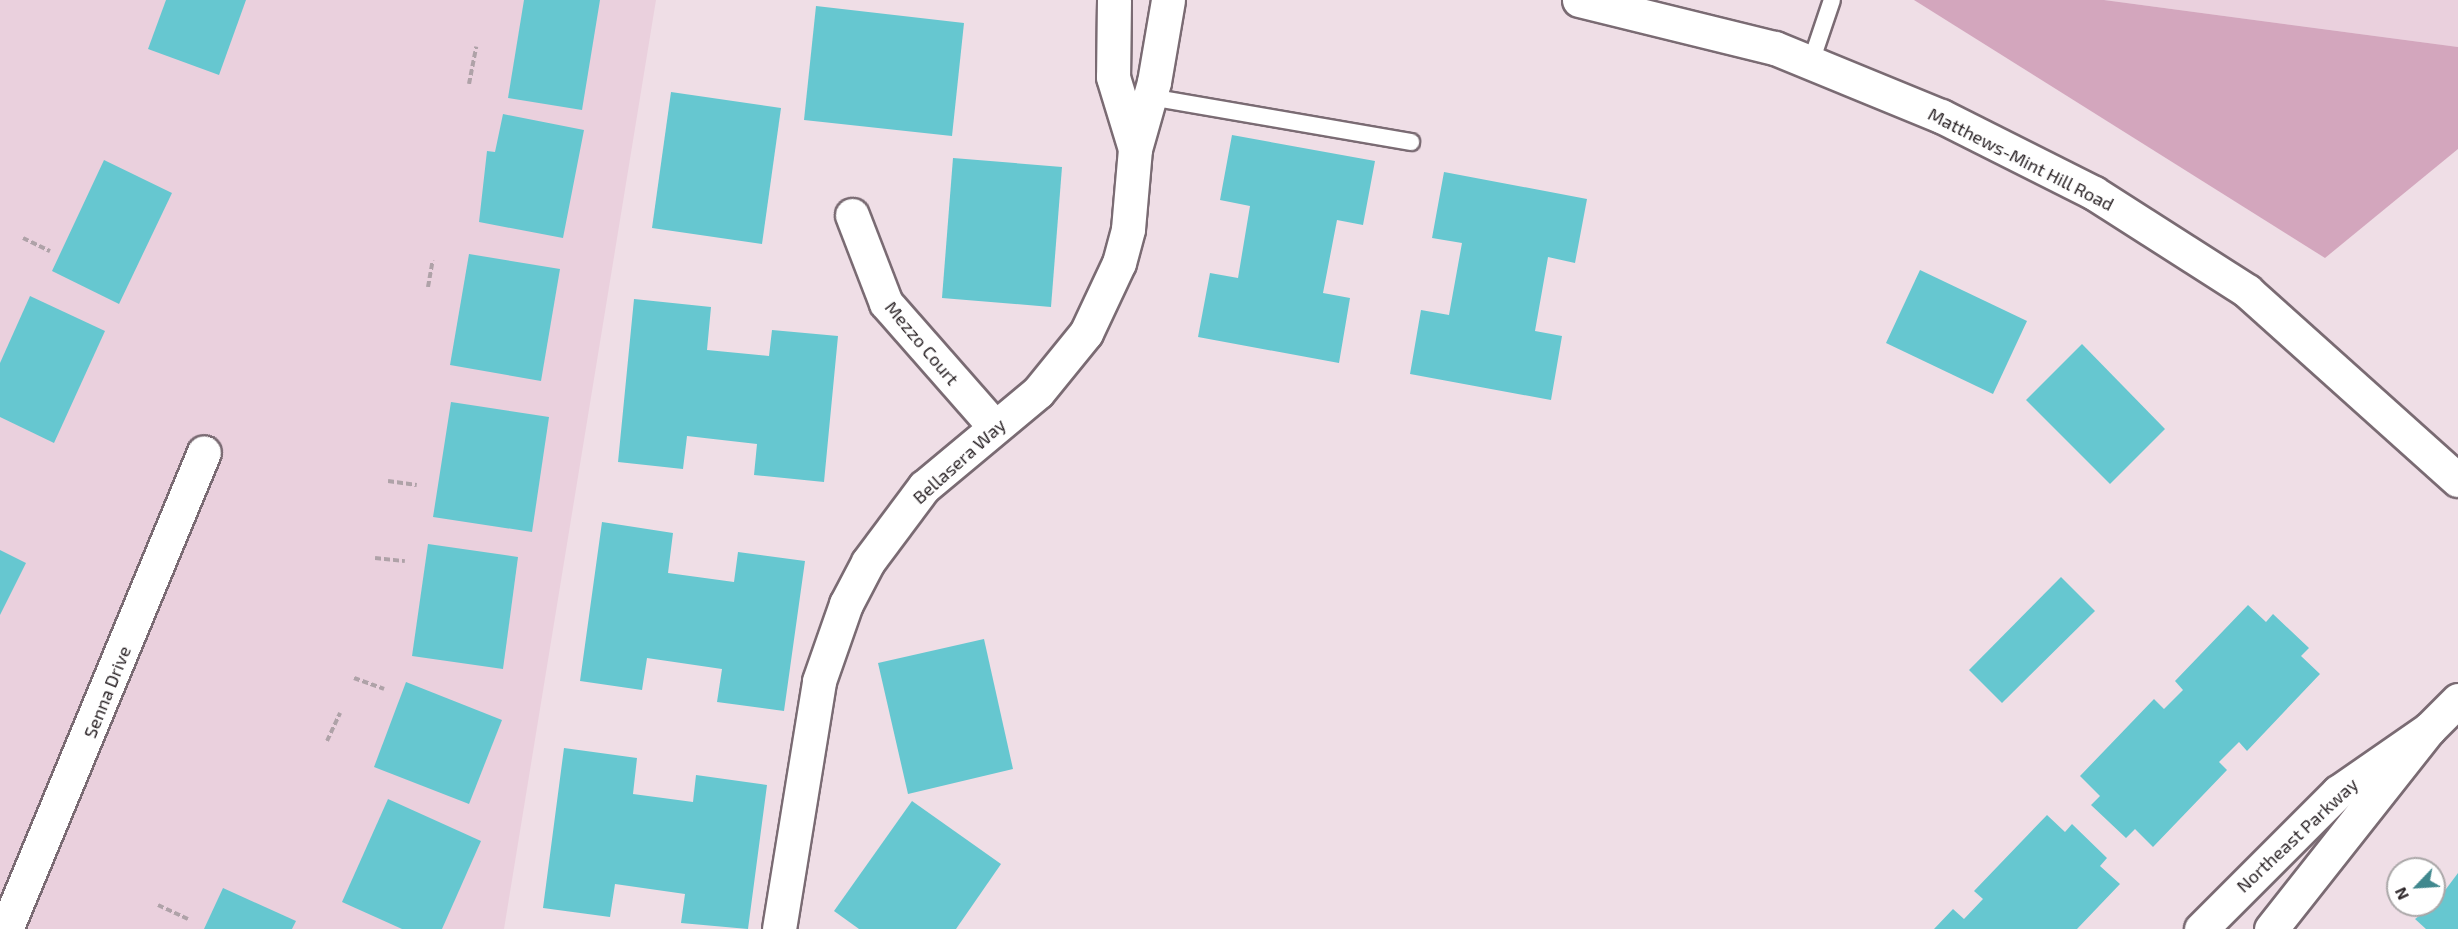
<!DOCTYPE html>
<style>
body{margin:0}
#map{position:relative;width:2458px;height:929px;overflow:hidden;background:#efdee6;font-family:"Exo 2",sans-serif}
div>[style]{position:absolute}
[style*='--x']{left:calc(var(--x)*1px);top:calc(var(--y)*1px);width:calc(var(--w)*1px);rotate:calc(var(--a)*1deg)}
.built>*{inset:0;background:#ead0dd}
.green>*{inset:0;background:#d3a6bd}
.building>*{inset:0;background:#66c7d0}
.path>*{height:4px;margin-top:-2px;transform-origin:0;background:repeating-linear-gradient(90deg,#afa2a8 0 6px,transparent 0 9px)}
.roads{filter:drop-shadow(2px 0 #7a6b73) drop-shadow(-2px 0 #7a6b73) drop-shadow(0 2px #7a6b73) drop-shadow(0 -2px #7a6b73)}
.service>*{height:16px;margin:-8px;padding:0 8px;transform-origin:8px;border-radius:8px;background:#fff}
.minor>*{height:33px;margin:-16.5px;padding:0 16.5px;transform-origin:16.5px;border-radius:16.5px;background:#fff}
.tertiary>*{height:33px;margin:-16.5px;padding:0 16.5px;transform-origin:16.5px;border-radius:16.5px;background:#fff}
span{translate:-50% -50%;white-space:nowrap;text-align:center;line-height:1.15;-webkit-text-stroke:6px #fff;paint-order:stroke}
.street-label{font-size:18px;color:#2a2326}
.north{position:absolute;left:2386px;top:857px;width:60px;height:60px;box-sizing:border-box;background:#fff;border:2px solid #aaa7a8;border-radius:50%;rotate:245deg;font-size:16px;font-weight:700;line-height:24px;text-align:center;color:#2a2326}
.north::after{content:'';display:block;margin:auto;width:21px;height:27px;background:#40888e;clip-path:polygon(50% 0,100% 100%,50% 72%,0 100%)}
</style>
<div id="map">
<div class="built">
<div style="clip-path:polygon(0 0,656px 0,504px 929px,0 929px)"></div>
<div style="clip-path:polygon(2104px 0,2458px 0,2458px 47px)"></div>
</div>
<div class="green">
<div style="clip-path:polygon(1914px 0,2104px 0,2458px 47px,2458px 149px,2325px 258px)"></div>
</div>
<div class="building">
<div style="clip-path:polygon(166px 0,246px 0,219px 75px,148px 49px)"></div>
<div style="clip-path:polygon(524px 0,600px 0,582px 110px,508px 98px)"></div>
<div style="clip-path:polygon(816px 6px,964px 23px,952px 136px,804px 120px)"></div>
<div style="clip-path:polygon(671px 92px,781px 108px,762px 244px,652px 228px)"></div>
<div style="clip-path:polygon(503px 114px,584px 130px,563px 238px,479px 222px,487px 151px,495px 152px)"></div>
<div style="clip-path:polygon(1232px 135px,1375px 161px,1363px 225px,1337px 220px,1323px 293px,1350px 298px,1339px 363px,1198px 337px,1210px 273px,1238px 278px,1250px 206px,1220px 200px)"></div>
<div style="clip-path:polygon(953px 158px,1062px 167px,1051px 307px,942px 298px)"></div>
<div style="clip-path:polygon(104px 160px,172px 193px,119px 304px,52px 271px)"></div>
<div style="clip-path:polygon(1444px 172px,1587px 199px,1575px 263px,1548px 257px,1535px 331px,1562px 336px,1551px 400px,1410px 374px,1421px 310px,1449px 315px,1462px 243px,1432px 238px)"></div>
<div style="clip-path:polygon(469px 254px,560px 269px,541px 381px,450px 365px)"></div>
<div style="clip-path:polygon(1920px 270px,2027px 321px,1993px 394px,1886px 343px)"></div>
<div style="clip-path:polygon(30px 296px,105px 331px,54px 443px,0 417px,0 363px)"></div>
<div style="clip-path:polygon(634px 299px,711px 307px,707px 350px,769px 356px,772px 330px,838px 336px,824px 482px,754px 475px,757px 444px,687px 436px,683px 469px,618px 462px)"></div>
<div style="clip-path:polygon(2082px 344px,2165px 429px,2110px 484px,2026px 400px)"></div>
<div style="clip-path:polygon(451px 402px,549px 417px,532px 532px,433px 517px)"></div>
<div style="clip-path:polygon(602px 522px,673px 533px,668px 573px,734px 582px,738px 552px,805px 561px,784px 711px,717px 702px,722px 669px,647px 658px,642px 690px,580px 681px)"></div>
<div style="clip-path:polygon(428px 544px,518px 557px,503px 669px,412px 656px)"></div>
<div style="clip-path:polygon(0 550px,26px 563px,0 615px)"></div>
<div style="clip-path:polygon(2061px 577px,2095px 611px,2002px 703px,1969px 670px)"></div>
<div style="clip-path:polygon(2248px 605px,2266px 622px,2273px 614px,2309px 648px,2301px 656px,2320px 674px,2247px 751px,2239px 742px,2219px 762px,2227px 770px,2153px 847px,2135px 829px,2126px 838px,2091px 805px,2100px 796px,2080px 776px,2154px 699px,2164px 709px,2183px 690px,2175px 681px)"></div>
<div style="clip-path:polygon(984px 639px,1013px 769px,908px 794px,878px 663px)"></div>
<div style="clip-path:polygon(406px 682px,502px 720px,469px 804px,374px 767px)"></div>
<div style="clip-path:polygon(564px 748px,637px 758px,633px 794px,693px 802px,696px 775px,767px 785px,748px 929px,681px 923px,685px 894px,615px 884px,610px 917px,543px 908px)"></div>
<div style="clip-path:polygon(388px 799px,481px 841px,442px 929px,402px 929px,342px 902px)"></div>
<div style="clip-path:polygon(912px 801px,1001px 864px,956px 929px,859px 929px,834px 911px)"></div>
<div style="clip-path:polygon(2047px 815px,2065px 832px,2072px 824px,2107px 858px,2100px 866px,2120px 884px,2077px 929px,1934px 929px,1953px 909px,1964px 919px,1983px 899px,1974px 891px)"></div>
<div style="clip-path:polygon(2458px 873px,2458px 929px,2426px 929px,2415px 919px,2434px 905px)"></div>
<div style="clip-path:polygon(223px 888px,296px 921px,292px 929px,204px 929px)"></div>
</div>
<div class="path">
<div style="--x:469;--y:84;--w:38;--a:-79"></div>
<div style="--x:23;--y:238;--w:30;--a:26"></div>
<div style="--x:428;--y:287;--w:27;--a:-80"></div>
<div style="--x:388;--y:481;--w:29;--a:8"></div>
<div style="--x:375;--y:558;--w:30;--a:6"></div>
<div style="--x:354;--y:678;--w:32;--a:20"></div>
<div style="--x:327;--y:741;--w:31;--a:-65"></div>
<div style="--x:158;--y:905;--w:33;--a:25"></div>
</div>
<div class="roads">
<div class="service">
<div style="--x:1811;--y:62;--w:65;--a:-71.3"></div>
<div style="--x:1150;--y:97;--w:265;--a:9.8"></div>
</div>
<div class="minor">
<div style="--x:1114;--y:0;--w:77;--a:90.7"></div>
<div style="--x:1113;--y:77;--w:75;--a:73"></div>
<div style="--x:1135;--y:149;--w:70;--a:-74.2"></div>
<div style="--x:1154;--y:82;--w:83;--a:-80.3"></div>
<div style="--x:852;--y:215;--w:94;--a:68.9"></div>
<div style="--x:886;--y:303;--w:165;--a:48.7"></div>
<div style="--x:6;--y:929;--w:516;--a:-67.46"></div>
<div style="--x:779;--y:929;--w:251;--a:-80.8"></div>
<div style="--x:819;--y:681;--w:82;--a:-70.7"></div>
<div style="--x:846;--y:604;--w:47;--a:-62.4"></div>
<div style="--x:868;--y:562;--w:94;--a:-53.3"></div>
<div style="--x:924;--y:487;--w:148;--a:-39.8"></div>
<div style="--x:1038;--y:392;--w:76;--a:-50.9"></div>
<div style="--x:1086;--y:333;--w:77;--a:-64.8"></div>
<div style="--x:1119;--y:263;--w:35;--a:-75"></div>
<div style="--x:1128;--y:229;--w:80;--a:-85"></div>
<div style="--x:2201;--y:929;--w:194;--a:-45"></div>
<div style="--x:2338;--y:792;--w:111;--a:-34.7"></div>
<div style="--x:2271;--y:929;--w:255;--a:-51.7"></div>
<div style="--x:2429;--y:729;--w:41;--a:-45"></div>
</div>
<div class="tertiary">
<div style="--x:1579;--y:0;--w:202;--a:13.8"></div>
<div style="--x:1775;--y:48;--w:179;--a:22.3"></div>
<div style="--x:1941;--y:116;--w:171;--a:26.7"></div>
<div style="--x:2094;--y:193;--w:182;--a:32.6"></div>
<div style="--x:2247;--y:291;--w:283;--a:41.9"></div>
</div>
</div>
<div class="street-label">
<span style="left:2021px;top:159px;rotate:27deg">Matthews-Mint Hill Road</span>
<span style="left:922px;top:343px;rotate:50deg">Mezzo Court</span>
<span style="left:959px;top:461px;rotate:-42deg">Bellasera Way</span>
<span style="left:107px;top:692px;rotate:-68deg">Senna Drive</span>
<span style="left:2297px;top:835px;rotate:-43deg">Northeast Parkway</span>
</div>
<div class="north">N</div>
</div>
